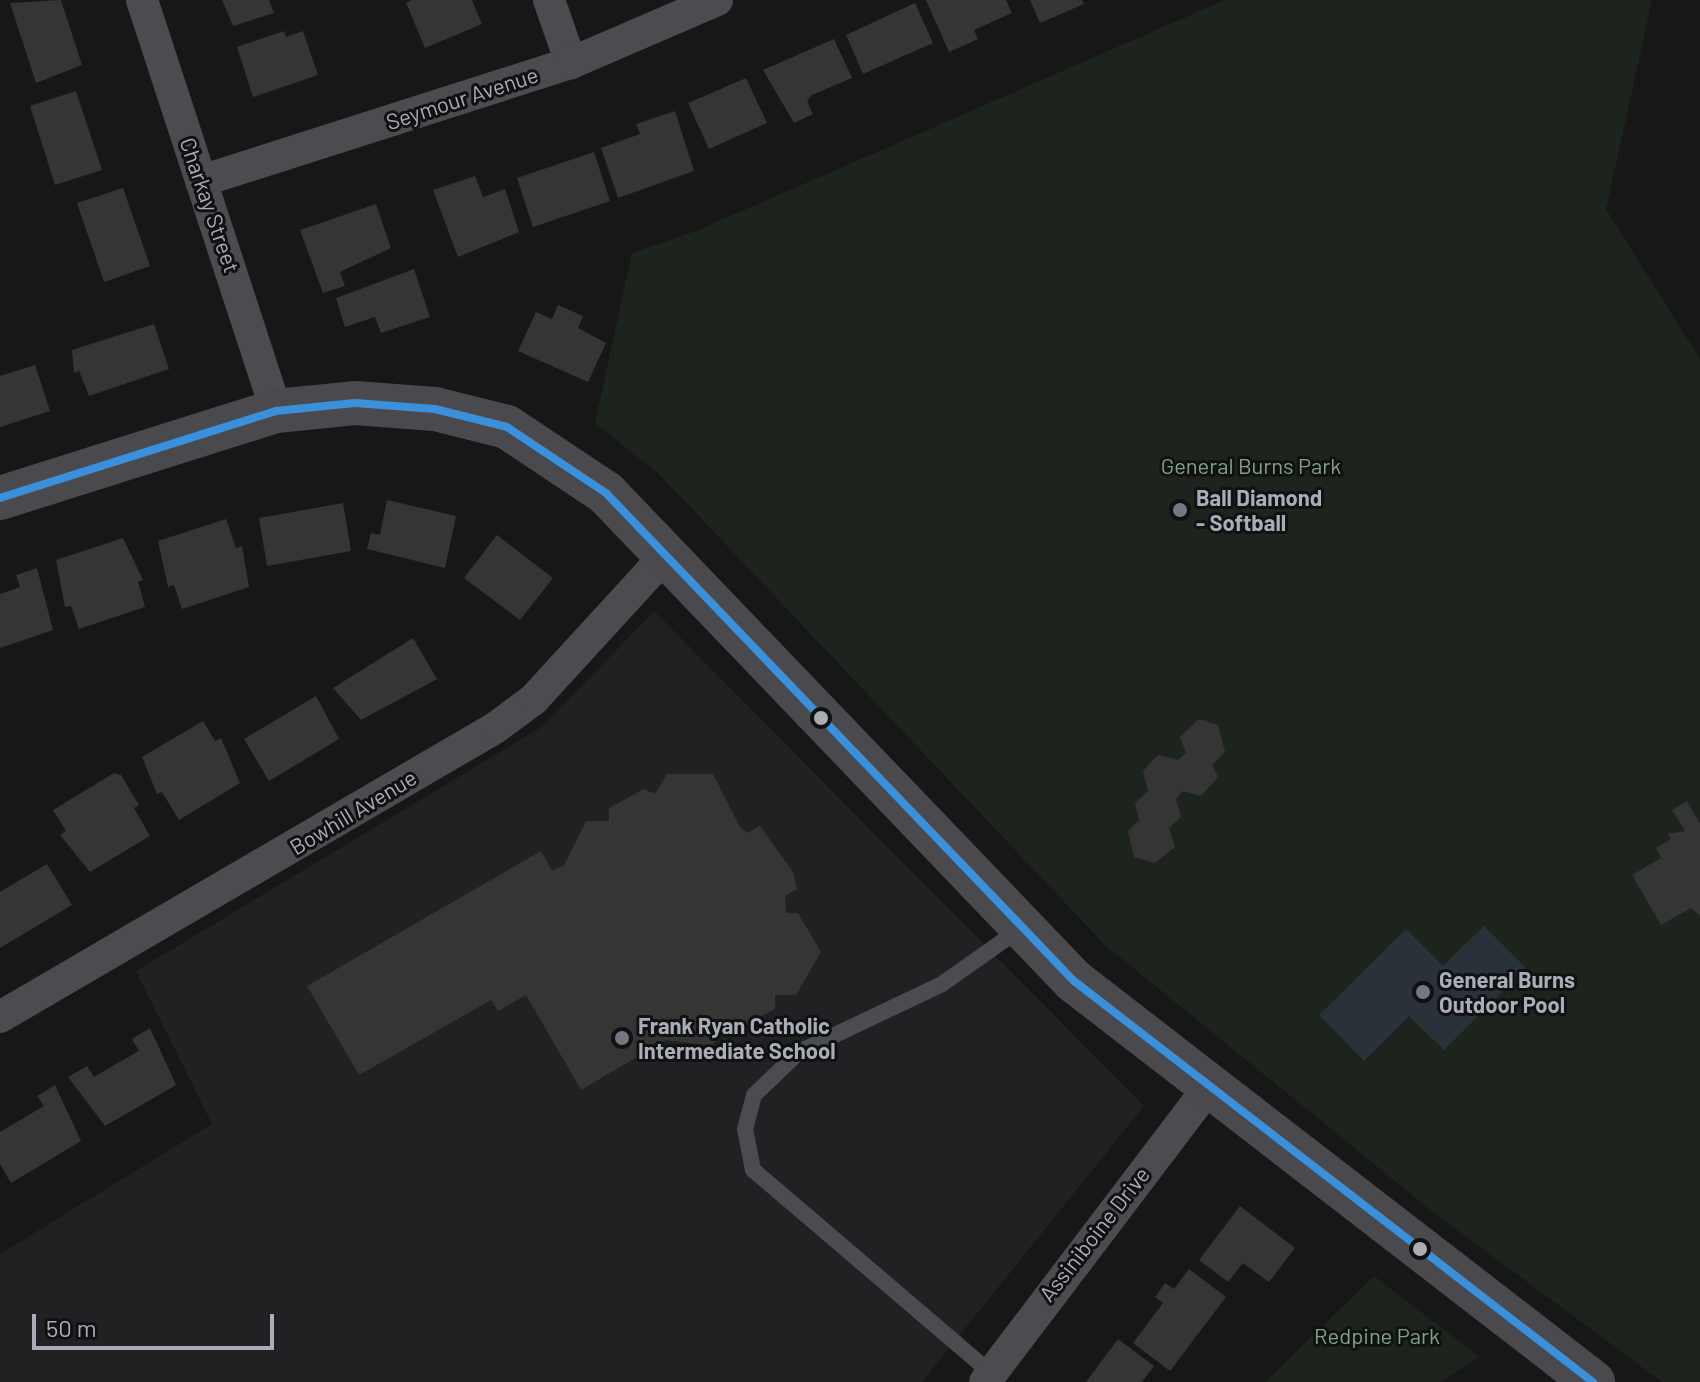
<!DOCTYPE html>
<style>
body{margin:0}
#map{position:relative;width:1700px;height:1382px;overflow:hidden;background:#171717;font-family:Barlow,sans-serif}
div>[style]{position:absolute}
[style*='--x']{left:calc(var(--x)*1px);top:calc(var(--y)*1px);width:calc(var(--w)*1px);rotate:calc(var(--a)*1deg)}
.built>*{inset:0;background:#212123}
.green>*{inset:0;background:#1d241e}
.water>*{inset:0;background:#2a3239}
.building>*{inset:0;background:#353536}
.lane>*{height:16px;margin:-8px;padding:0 8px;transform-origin:8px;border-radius:8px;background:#4b4c50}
.street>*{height:32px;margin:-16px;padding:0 16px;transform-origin:16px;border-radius:16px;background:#4b4c50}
.secondary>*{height:44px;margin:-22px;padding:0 22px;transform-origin:22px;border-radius:22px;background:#4a4a4e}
.bus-1>*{height:8px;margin:-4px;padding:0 4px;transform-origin:4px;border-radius:4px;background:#3a90db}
.dots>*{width:22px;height:22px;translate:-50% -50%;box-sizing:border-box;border:4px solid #111113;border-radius:50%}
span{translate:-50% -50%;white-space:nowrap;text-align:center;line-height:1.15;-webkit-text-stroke:6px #111113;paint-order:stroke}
.street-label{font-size:22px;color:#a8adb8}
.park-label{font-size:22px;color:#7fa381}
.poi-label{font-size:22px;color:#a8adb8;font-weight:700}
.left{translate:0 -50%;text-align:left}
.scale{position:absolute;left:32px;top:1314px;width:242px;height:36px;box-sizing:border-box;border:4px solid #a8adb8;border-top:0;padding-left:10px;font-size:24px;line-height:28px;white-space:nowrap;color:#a8adb8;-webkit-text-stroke:6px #111113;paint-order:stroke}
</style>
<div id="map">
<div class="built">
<div style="clip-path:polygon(654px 611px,1144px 1106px,922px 1382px,0 1382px,0 1254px,212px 1124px,136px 971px,543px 726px)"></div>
</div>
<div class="green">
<div style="clip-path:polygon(1225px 0,1652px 0,1606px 209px,1700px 359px,1700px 1382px,1662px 1382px,1428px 1208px,1105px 945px,660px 475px,595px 423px,632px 253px,696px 231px)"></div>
<div style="clip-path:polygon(1374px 1276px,1480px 1357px,1440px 1382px,1265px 1382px)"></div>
</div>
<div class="water">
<div style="clip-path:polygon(1484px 926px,1526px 968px,1444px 1050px,1409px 1016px,1364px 1061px,1319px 1015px,1406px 929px,1443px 966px)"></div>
</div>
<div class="building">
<div style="clip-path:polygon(61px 0,82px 65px,36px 83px,10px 3px)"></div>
<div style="clip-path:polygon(222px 0,269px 0,274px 13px,233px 26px)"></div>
<div style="clip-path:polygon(412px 0,472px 0,482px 24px,425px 48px,406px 3px)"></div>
<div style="clip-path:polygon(926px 0,1006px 0,1012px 13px,974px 30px,978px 39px,949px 52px)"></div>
<div style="clip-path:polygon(1030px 0,1082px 0,1084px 4px,1040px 23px)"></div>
<div style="clip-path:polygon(915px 3px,933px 43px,863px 74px,846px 35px)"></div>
<div style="clip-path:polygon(284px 31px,286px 37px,303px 31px,318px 75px,253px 97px,237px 47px)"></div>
<div style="clip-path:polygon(834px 39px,852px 78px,812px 95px,807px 101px,813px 114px,794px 123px,763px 70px)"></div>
<div style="clip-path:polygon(746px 78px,767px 123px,709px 149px,688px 103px)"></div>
<div style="clip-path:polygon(76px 91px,102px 170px,55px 185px,30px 106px)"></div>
<div style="clip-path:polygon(675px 111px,694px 171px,618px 198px,601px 148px,640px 134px,636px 124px)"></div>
<div style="clip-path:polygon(594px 152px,610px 201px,533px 227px,517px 178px)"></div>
<div style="clip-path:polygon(475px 176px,483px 197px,505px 189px,519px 232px,458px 257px,433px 190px)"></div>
<div style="clip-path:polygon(123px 188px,150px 266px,104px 282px,77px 203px)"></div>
<div style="clip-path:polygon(376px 204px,391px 248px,340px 272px,345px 286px,323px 293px,300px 230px)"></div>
<div style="clip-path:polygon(414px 269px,430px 317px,381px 333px,375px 317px,345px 327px,336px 298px)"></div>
<div style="clip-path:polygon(558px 305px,583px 316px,578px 328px,606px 343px,588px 382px,518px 351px,536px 312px,552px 319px)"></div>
<div style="clip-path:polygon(154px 324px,169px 369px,89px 396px,79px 371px,74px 373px,72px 350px)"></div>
<div style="clip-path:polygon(35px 365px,50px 411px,0 427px,0 376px)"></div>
<div style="clip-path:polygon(387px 500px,456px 516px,445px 568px,367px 549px,371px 533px,380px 535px)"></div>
<div style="clip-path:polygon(343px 503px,351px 551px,267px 566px,259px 518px)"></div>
<div style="clip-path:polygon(226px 519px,236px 548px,242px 546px,249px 587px,182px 609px,174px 585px,168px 587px,158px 541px)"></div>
<div style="clip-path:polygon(497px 535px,553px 578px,520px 620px,464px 578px)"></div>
<div style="clip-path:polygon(123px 538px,143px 580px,138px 582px,145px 607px,79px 629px,71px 606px,65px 607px,56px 560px)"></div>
<div style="clip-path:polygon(37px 568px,53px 630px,0 648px,0 594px,20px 587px,16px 575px)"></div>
<div style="clip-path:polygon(413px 638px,437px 679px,361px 720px,333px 688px)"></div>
<div style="clip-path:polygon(316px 696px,339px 739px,269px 781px,244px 739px)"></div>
<div style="clip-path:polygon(1199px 719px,1218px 725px,1225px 752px,1212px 765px,1218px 777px,1201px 796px,1183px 791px,1176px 799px,1181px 817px,1169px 828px,1175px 847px,1155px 863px,1134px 857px,1128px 831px,1139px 820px,1135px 803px,1148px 791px,1143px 771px,1158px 755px,1178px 760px,1186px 753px,1180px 737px)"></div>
<div style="clip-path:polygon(203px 721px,215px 741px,221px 738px,240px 783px,179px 820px,162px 792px,157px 794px,142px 757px)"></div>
<div style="clip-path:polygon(114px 773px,121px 775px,139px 805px,134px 808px,150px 836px,90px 872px,60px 835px,66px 831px,53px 810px)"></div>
<div style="clip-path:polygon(667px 774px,713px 774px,740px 827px,748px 833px,760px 826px,793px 872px,797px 889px,785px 896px,786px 913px,798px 913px,821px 952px,796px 995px,775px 995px,775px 1009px,739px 1028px,728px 1023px,712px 1046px,666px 1040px,581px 1090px,526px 995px,498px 1011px,491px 1000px,359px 1075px,307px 986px,541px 851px,552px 871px,564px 865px,586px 821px,609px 821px,609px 808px,644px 789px,655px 794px)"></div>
<div style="clip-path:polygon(1687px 801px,1700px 824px,1700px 916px,1691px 908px,1661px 925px,1632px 875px,1661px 858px,1656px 848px,1671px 839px,1668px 834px,1685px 831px,1672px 810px)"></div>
<div style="clip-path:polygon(47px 864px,72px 905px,0 948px,0 892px)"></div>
<div style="clip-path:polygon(150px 1028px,176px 1085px,105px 1126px,68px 1077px,87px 1066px,94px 1077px,116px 1064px,139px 1051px,132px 1039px)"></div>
<div style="clip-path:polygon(55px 1085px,81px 1141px,11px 1183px,0 1164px,0 1132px,44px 1106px,37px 1096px)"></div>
<div style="clip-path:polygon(1240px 1206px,1295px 1248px,1269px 1282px,1243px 1263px,1228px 1282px,1199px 1260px)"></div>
<div style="clip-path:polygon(1189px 1269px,1226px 1297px,1170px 1371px,1133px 1343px,1163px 1303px,1155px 1297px,1165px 1283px,1174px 1289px)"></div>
<div style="clip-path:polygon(1118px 1339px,1154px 1366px,1142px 1382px,1086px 1382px)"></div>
</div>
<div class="lane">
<div style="--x:991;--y:1373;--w:313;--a:-139.5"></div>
<div style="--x:753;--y:1170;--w:42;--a:-101"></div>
<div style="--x:745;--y:1129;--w:35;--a:-75"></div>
<div style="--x:754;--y:1095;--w:62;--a:-43.7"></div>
<div style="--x:799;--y:1052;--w:158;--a:-25.4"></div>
<div style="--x:942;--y:984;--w:95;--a:-35.2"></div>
</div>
<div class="street">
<div style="--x:142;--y:0;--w:432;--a:71.9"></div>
<div style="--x:549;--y:0;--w:67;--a:70.8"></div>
<div style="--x:201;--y:181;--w:388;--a:-17.7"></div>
<div style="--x:571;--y:63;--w:159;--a:-23.3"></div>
<div style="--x:0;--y:1017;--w:573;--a:-30.28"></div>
<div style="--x:495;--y:728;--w:49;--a:-36.6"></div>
<div style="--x:534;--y:699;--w:195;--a:-47.5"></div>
<div style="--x:985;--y:1382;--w:368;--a:-52.8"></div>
</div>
<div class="secondary">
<div style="--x:0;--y:498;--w:289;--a:-17.5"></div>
<div style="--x:276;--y:411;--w:79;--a:-5.8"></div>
<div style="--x:355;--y:403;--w:80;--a:4.3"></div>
<div style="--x:435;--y:409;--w:74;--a:14"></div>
<div style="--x:507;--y:427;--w:119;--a:33.7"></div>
<div style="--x:606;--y:493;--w:676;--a:46.2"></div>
<div style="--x:1074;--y:981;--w:656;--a:37.69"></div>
</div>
<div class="bus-1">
<div style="--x:0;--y:498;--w:289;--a:-17.5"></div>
<div style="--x:276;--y:411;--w:79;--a:-5.8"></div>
<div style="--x:355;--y:403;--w:80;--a:4.3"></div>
<div style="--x:435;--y:409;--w:74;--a:14"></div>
<div style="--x:507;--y:427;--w:119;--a:33.7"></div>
<div style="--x:606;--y:493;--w:676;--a:46.2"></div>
<div style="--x:1074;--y:981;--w:656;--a:37.69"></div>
</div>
<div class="dots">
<div style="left:1180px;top:510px;background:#757880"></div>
<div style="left:821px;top:718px;background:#a8adb8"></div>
<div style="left:1423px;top:992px;background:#757880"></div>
<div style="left:622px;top:1038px;background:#757880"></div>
<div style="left:1420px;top:1249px;background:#a8adb8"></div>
</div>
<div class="street-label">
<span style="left:462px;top:98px;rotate:-18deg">Seymour Avenue</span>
<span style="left:210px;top:205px;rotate:71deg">Charkay Street</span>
<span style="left:353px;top:812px;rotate:-31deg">Bowhill Avenue</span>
<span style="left:1094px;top:1234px;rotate:-52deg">Assiniboine Drive</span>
</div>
<div class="park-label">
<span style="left:1251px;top:466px">General Burns Park</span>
<span style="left:1377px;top:1336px">Redpine Park</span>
</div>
<div class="poi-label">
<span class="left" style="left:1196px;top:510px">Ball Diamond<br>- Softball</span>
<span class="left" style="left:1439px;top:992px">General Burns<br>Outdoor Pool</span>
<span class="left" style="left:638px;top:1038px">Frank Ryan Catholic<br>Intermediate School</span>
</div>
<div class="scale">50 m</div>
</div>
